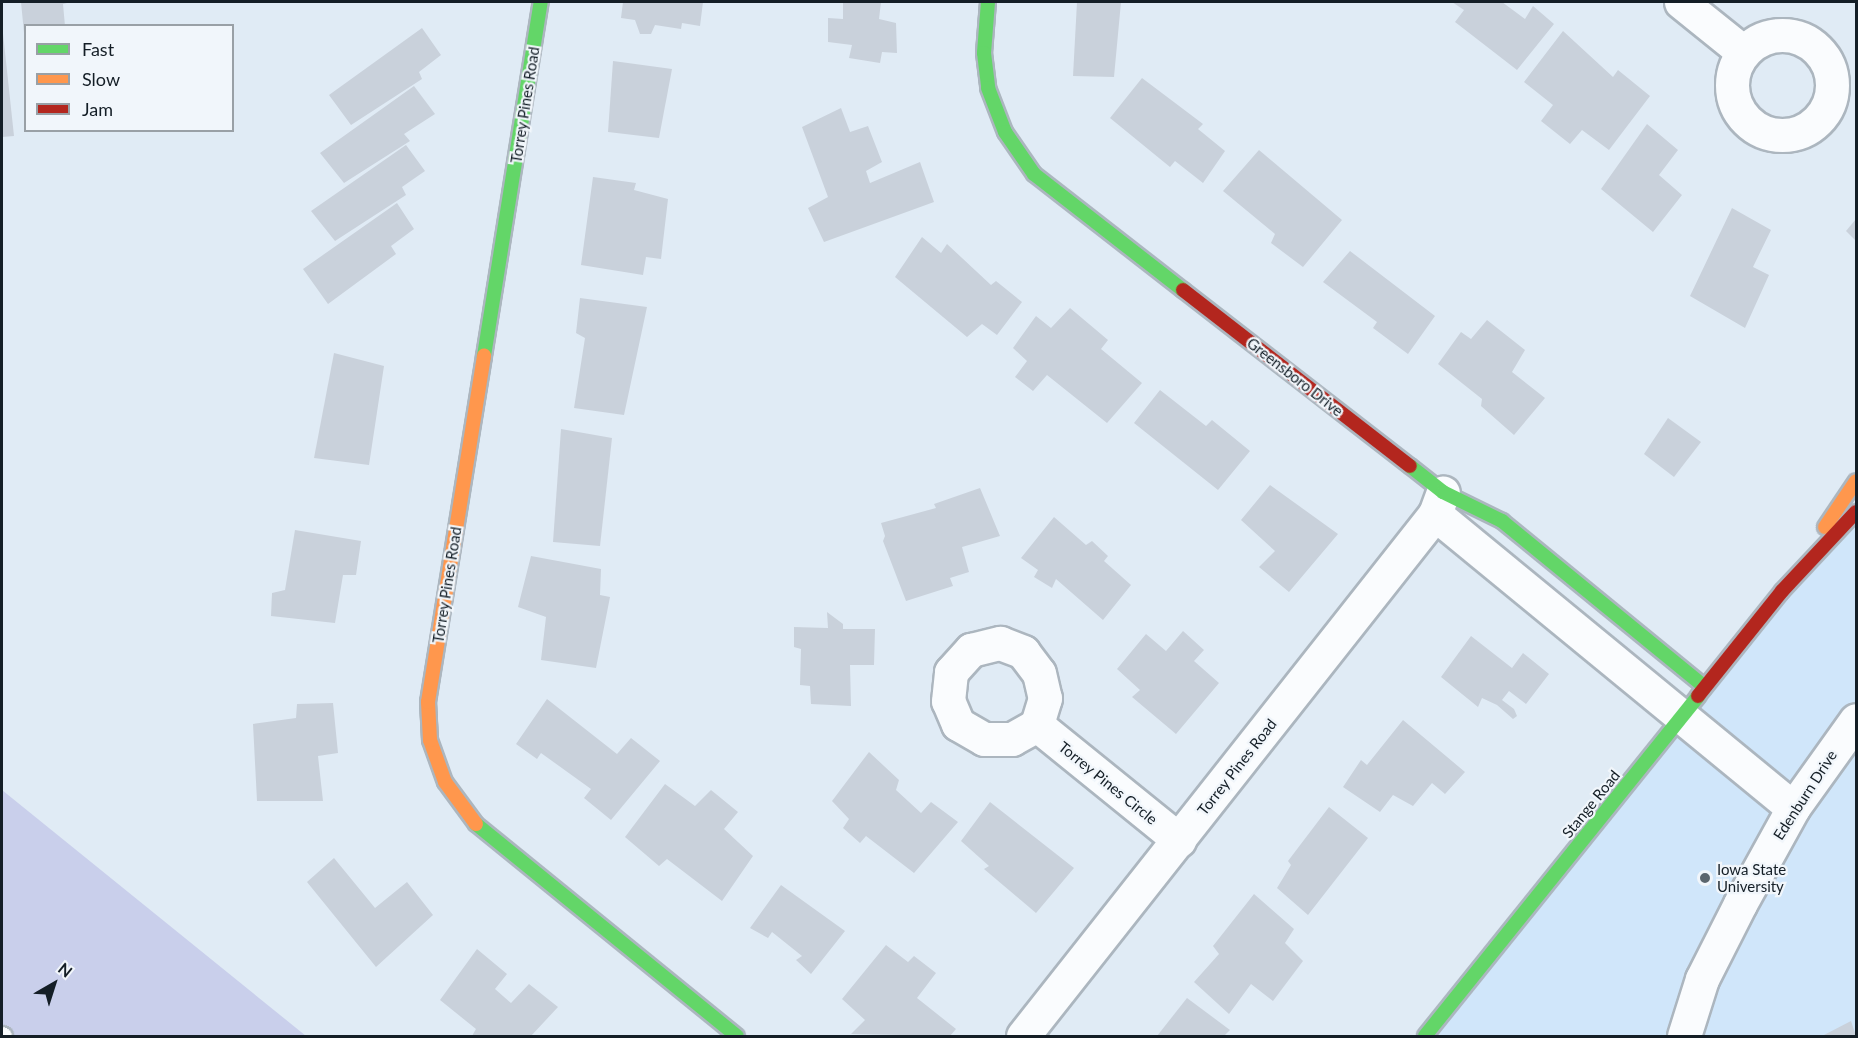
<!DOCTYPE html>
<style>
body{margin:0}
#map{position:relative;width:1858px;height:1038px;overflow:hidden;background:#e0ebf5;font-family:Lato,sans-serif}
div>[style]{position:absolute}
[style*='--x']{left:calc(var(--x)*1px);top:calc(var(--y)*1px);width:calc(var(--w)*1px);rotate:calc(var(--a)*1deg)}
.built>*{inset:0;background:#d0e6fa}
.green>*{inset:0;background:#c9cfeb}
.building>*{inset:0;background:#c9d1db}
.roads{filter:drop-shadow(2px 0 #acb6bf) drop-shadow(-2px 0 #acb6bf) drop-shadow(0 2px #acb6bf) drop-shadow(0 -2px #acb6bf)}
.lane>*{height:16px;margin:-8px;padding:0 8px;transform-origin:8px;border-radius:8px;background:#fafcfe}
.street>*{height:33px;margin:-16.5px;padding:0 16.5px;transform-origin:16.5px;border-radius:16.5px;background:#fafcfe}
.street>.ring{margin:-16.5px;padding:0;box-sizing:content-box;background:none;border:33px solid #fafcfe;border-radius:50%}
.fast>*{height:14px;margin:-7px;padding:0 7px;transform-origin:7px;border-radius:7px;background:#63d668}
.slow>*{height:14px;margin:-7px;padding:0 7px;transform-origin:7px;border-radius:7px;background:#ff974d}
.jam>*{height:14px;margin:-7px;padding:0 7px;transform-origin:7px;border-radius:7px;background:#b3261e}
.dots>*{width:16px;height:16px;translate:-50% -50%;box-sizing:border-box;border:3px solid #f1f6fb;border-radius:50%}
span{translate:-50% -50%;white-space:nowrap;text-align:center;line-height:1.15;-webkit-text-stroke:4.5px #f1f6fb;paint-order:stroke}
.street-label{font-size:15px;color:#141e26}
.poi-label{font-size:15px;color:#141e26}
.left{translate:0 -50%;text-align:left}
.frame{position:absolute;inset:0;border:3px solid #141e26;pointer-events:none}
.legend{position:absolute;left:24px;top:24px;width:210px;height:108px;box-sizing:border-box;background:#f1f6fb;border:2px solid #99a0a6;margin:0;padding:8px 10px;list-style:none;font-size:18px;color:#141e26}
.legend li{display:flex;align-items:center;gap:12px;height:30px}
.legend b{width:30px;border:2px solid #99a0a6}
.north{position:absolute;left:24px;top:954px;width:60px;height:60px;-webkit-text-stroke:4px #f1f6fb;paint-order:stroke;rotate:39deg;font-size:16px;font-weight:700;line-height:24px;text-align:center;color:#141e26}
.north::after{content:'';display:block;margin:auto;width:21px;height:27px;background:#141e26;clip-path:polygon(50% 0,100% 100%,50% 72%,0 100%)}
</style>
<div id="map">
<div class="built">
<div style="clip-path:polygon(1856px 512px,1856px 1036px,1426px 1036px)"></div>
</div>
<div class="green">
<div style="clip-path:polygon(2px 790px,306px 1036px,2px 1036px)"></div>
</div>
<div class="building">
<div style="clip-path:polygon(21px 2px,71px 2px,63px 4px,65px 26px,26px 26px,24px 33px)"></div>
<div style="clip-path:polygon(623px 2px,703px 2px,700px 26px,682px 23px,681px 29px,655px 25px,651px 34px,640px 34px,635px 20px,621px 18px)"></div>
<div style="clip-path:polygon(843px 2px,881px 2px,879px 19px,896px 23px,897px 53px,882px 52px,880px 63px,849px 58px,852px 45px,828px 42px,828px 18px,843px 19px)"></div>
<div style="clip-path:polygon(1077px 2px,1121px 2px,1114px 77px,1073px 76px)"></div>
<div style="clip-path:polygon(1452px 2px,1502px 2px,1525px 19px,1533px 6px,1554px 24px,1517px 70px,1455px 22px,1464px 10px)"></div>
<div style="clip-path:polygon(2px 24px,14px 136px,2px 137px)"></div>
<div style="clip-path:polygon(422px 28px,441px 55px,419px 72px,422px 79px,351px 125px,329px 95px)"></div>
<div style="clip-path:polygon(1563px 31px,1613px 77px,1618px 70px,1650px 96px,1609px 150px,1582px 130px,1570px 144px,1541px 121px,1553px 105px,1524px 82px)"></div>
<div style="clip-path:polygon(613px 61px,672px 69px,659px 138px,608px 132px)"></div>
<div style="clip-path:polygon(1142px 78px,1203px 124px,1198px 129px,1225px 151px,1203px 183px,1175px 161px,1170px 167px,1110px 118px)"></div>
<div style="clip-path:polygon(414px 86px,435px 114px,404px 134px,410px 141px,344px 183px,320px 153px)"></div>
<div style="clip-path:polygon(841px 108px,850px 132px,868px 126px,882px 162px,866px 171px,870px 183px,920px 162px,934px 202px,824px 242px,808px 208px,828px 197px,802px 127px)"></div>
<div style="clip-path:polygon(1647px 124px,1678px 150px,1659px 175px,1682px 195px,1653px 232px,1601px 189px)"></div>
<div style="clip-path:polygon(406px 145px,425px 171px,402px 187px,406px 195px,335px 241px,311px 211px)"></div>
<div style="clip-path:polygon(1259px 150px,1342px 220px,1303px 267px,1271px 243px,1275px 234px,1223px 191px)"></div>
<div style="clip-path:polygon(593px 177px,636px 183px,634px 190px,668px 199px,661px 259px,646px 257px,643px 275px,581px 265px)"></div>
<div style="clip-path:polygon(397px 203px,414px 229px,391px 246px,396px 254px,328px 304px,303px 269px)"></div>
<div style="clip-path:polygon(1732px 208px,1771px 230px,1753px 267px,1769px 275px,1745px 328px,1690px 296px)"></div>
<div style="clip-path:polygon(1856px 219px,1856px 241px,1846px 231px)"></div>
<div style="clip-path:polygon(922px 237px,941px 253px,947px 244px,991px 285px,996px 281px,1022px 302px,997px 335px,982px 324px,967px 337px,895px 277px)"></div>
<div style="clip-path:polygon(1350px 251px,1435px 316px,1408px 354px,1373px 328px,1377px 322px,1323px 282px)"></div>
<div style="clip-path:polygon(580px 298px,647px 307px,624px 415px,574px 408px,585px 338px,576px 333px)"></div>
<div style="clip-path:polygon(1070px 308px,1108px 340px,1101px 349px,1142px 383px,1107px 423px,1047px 375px,1033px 391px,1015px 377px,1027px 361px,1013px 348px,1036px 316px,1051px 328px)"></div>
<div style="clip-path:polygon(1487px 320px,1525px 350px,1512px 372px,1545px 398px,1514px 435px,1481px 406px,1482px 399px,1438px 364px,1461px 332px,1471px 339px)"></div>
<div style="clip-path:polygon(334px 353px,384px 366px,369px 465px,314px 458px)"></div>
<div style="clip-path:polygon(1160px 390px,1206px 426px,1212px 420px,1250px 451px,1218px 490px,1134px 423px)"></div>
<div style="clip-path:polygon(1668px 418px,1701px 442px,1674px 477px,1644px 454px)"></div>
<div style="clip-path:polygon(561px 429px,612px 438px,600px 546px,553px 542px)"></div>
<div style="clip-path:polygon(1270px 485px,1338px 534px,1289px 592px,1259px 567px,1275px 551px,1241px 520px)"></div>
<div style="clip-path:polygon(980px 488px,1000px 536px,962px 547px,969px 572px,950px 578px,953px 586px,906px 601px,883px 541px,885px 536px,881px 523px,936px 508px,934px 504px)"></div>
<div style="clip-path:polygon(1054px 517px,1086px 545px,1092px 541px,1108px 556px,1104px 561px,1131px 585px,1103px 620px,1056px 579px,1052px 588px,1034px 577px,1038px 570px,1021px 558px)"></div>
<div style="clip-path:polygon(295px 530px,361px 541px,356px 575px,343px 575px,335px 623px,271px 616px,272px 593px,285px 590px)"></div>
<div style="clip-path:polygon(531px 556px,601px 569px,600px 595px,610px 597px,596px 668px,541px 660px,546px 617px,518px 607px)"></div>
<div style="clip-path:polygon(827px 612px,843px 624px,843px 629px,875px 629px,874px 665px,850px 665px,851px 706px,811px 704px,810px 686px,800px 685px,801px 649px,794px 647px,794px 627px,828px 628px)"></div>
<div style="clip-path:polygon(1183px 631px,1204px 650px,1194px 661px,1219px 683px,1176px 734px,1132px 697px,1140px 690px,1117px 669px,1146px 634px,1166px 651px)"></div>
<div style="clip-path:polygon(1471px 636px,1512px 668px,1523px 653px,1549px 674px,1526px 704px,1509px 691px,1502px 700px,1514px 709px,1517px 716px,1513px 719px,1497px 705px,1482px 698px,1478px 707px,1441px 677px)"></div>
<div style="clip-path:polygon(547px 699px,617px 754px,631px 738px,660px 761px,611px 820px,584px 798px,591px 789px,541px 753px,537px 759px,516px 744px)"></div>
<div style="clip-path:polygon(333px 703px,338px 753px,318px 756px,323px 801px,257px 801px,253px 724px,296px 718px,297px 704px)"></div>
<div style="clip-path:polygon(1403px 720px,1465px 772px,1445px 794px,1432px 783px,1413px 806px,1393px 795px,1380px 812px,1343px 787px,1361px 760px,1367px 765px)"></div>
<div style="clip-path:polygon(869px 752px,899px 780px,896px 790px,921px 813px,931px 802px,958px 822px,914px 873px,866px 836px,860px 843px,843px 828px,849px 819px,832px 801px)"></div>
<div style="clip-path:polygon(665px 784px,695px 806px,711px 790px,738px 812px,724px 829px,753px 856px,722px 901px,667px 859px,659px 866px,625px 837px)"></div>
<div style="clip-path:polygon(990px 802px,1074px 868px,1036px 913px,984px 869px,989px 866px,961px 841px)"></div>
<div style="clip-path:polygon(1329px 807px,1368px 838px,1308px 915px,1277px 888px,1291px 865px,1288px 861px)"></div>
<div style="clip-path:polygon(334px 858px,375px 908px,407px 882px,433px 915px,376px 967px,307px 882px)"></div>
<div style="clip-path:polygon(781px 885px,845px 931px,811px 974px,796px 960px,802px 956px,772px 932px,768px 938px,750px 928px)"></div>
<div style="clip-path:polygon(1254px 894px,1294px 929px,1285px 943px,1303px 961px,1273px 1001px,1251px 984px,1229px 1014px,1194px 982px,1219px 954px,1213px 946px)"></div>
<div style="clip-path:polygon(886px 945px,908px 962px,914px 956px,936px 973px,917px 998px,956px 1029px,950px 1036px,851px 1034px,865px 1020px,842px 999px)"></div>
<div style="clip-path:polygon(477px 949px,507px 974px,495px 989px,511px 1003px,529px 984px,558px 1007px,531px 1036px,472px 1036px,476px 1029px,440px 1000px)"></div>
<div style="clip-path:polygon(1187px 998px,1230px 1030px,1224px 1036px,1157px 1036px)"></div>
<div style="clip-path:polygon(1851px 1021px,1856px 1036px,1822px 1036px)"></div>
</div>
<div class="roads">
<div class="lane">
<div style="--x:2;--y:1035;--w:2;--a:27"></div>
</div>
<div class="street">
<div style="--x:1681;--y:2;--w:78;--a:38.8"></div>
<div class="ring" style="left:1732px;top:35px;width:67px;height:67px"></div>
<div style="--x:1435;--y:514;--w:463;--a:39.4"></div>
<div style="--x:1000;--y:643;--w:25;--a:21"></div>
<div style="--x:1023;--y:652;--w:26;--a:53"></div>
<div style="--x:1039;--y:673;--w:26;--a:77"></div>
<div style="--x:1045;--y:698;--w:28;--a:107"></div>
<div style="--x:1037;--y:725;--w:29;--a:151"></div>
<div style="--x:1012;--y:739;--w:28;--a:180"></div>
<div style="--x:984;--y:739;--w:30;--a:-150"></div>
<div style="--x:958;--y:724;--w:25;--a:-113"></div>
<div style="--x:948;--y:701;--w:29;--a:-84"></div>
<div style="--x:951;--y:672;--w:30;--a:-48"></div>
<div style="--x:971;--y:650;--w:30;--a:-14"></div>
<div style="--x:1037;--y:725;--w:183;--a:39"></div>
<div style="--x:1023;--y:1036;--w:665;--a:-51.72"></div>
<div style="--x:1435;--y:514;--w:23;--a:-70"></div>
<div style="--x:1684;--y:1036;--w:60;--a:-72.5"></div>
<div style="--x:1702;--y:979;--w:84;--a:-63.1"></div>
<div style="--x:1740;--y:904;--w:110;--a:-61.1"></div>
<div style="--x:1793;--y:808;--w:108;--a:-54.4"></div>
</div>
<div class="fast">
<div style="--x:988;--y:2;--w:51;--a:94.5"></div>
<div style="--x:984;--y:53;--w:35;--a:83"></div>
<div style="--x:988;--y:88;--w:47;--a:68.9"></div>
<div style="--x:1005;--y:132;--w:51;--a:55.4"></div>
<div style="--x:1034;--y:174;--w:189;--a:37.9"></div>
<div style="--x:484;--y:356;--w:359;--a:-80.9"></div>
<div style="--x:1410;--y:466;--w:42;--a:38.2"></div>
<div style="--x:1443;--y:492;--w:66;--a:26.2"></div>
<div style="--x:1502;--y:521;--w:262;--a:39.3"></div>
<div style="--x:476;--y:824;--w:336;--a:39.1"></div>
<div style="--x:1425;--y:1036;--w:436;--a:-51.2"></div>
</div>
<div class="slow">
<div style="--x:1825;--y:527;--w:55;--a:-56"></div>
<div style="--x:476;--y:824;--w:52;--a:-126.4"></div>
<div style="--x:445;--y:782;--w:45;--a:-109.7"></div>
<div style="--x:430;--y:740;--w:38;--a:-93"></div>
<div style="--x:428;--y:702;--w:351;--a:-80.8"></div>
</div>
<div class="jam">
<div style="--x:1183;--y:290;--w:287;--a:37.8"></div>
<div style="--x:1698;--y:696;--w:134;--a:-51.3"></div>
<div style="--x:1782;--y:591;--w:108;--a:-46.9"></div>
</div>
</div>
<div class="dots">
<div style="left:1705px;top:878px;background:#5b666e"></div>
</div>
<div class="street-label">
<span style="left:525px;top:105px;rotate:-81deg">Torrey Pines Road</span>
<span style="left:1295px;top:377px;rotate:38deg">Greensboro Drive</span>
<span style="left:447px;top:585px;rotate:-81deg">Torrey Pines Road</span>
<span style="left:1237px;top:767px;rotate:-52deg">Torrey Pines Road</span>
<span style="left:1108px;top:783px;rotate:39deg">Torrey Pines Circle</span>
<span style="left:1805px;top:795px;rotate:-57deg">Edenburn Drive</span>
<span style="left:1591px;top:804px;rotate:-51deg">Stange Road</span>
</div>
<div class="poi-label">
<span class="left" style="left:1717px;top:878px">Iowa State<br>University</span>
</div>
<div class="frame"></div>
<ul class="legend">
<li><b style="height:8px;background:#63d668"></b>Fast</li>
<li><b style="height:8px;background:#ff974d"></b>Slow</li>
<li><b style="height:8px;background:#b3261e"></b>Jam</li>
</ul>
<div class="north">N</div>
</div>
